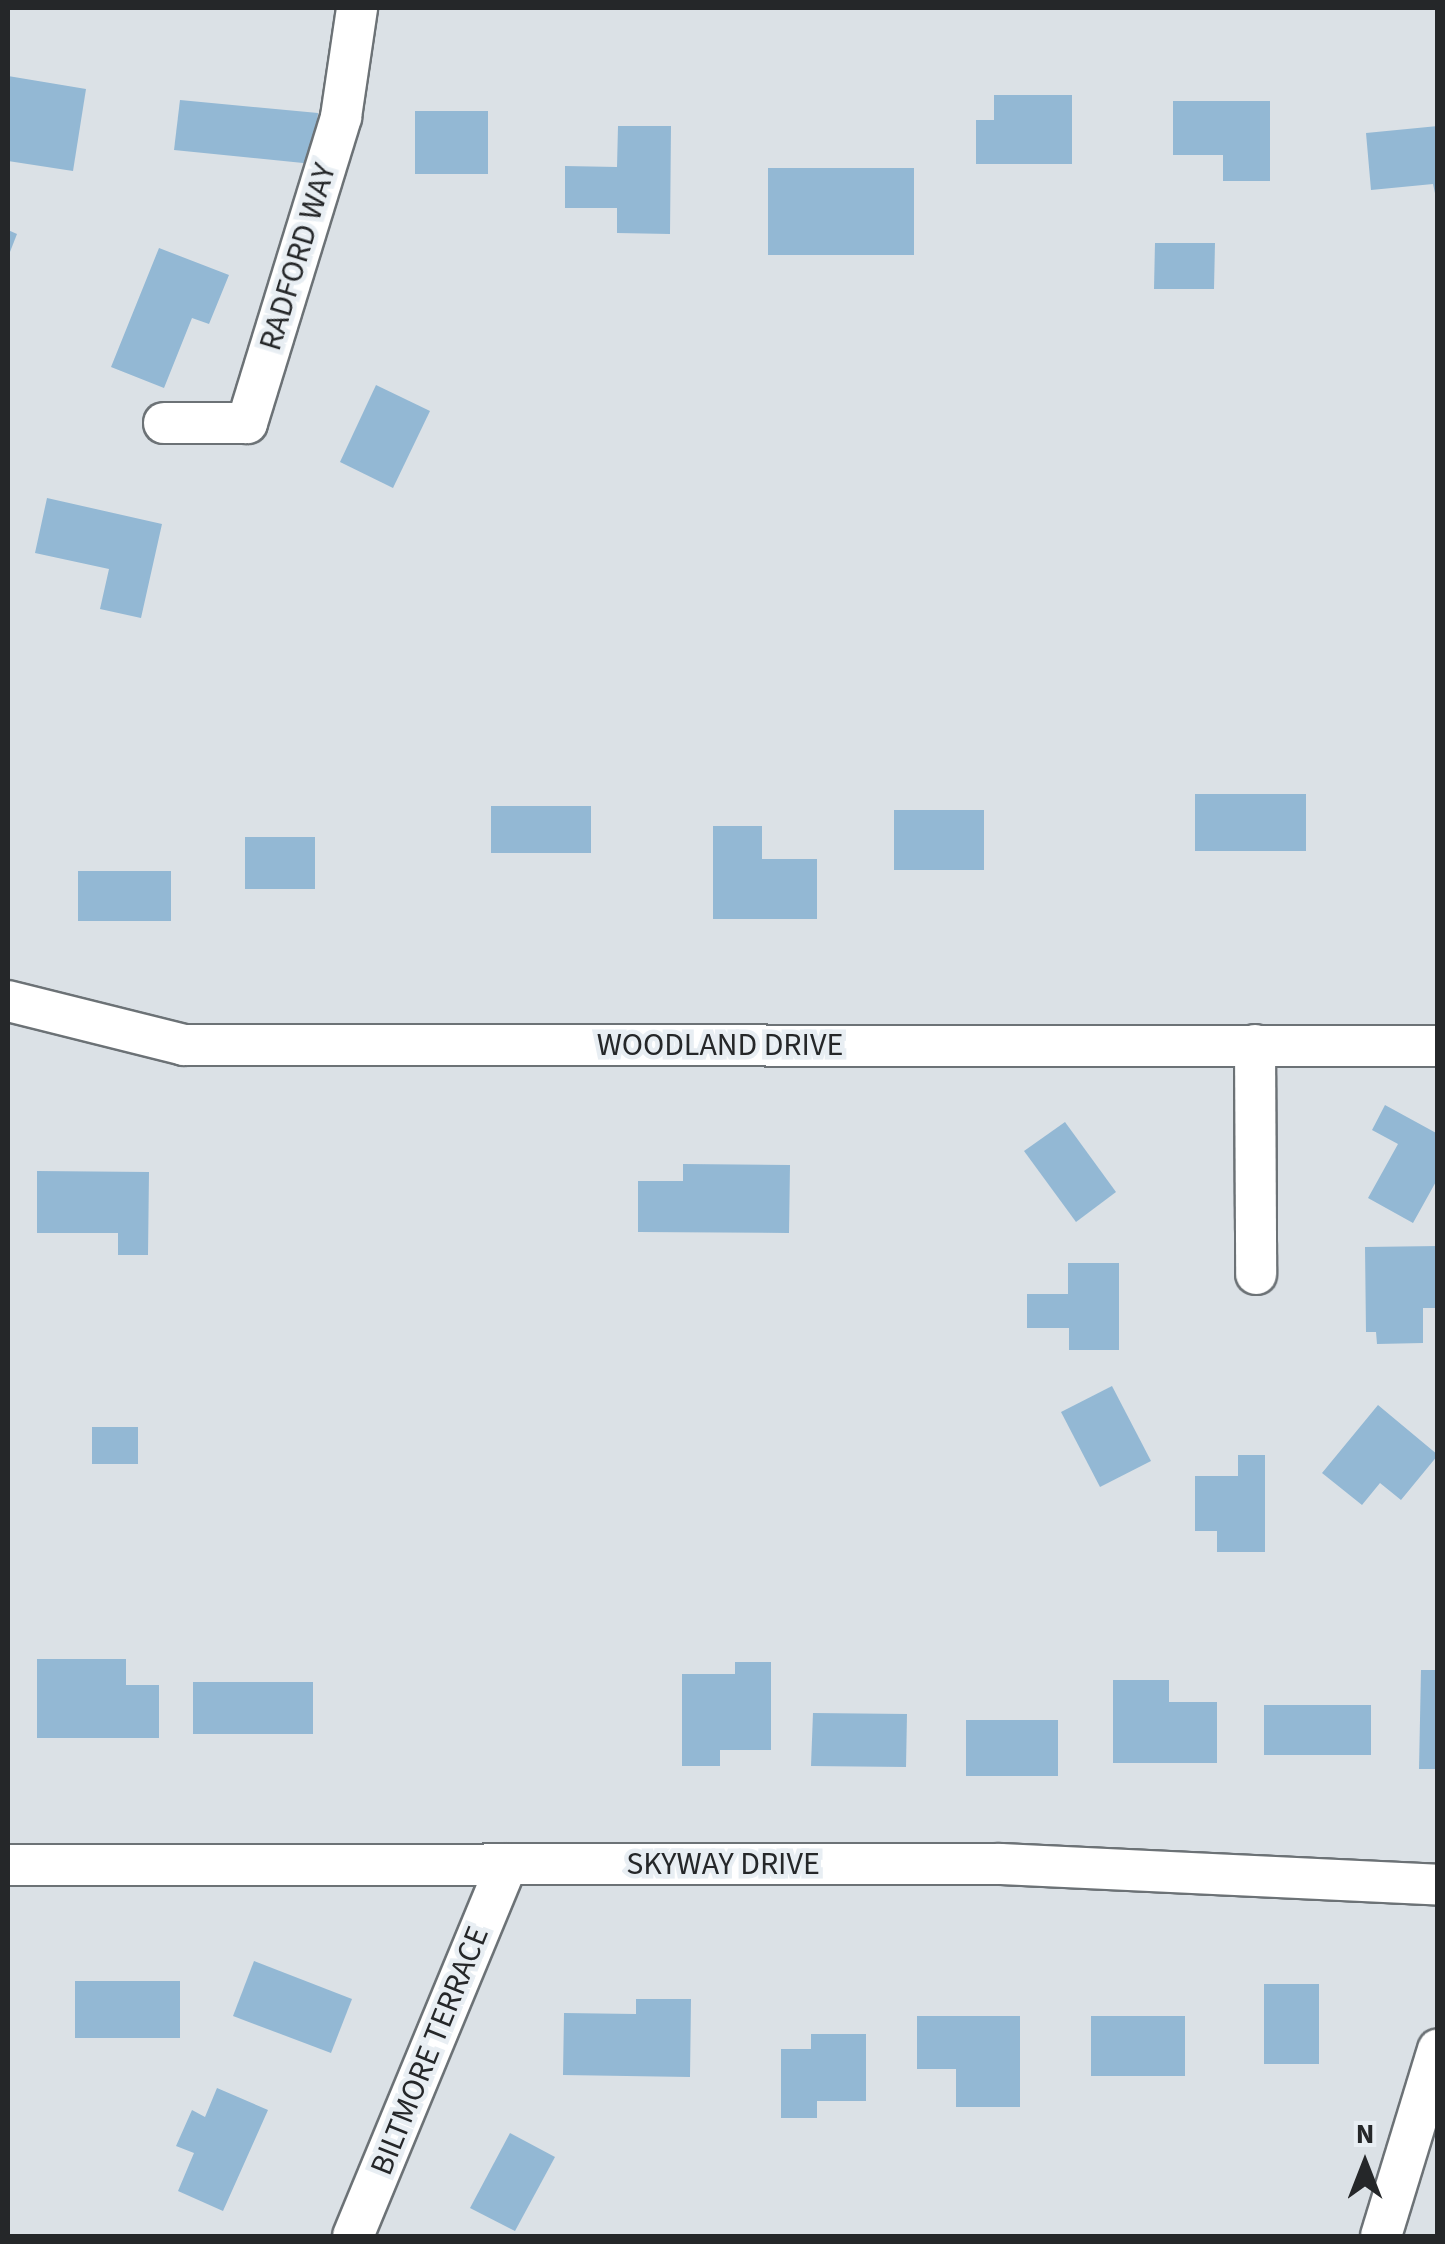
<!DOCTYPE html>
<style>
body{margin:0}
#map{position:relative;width:1445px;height:2244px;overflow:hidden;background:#dbe1e6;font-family:"Source Sans 3",sans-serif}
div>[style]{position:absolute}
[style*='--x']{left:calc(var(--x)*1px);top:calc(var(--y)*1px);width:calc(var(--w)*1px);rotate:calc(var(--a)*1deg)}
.building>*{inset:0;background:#93b8d4}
.roads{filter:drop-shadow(2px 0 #6c7276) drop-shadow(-2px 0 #6c7276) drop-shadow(0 2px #6c7276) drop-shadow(0 -2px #6c7276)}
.minor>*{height:40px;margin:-20px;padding:0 20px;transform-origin:20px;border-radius:20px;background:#fff}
span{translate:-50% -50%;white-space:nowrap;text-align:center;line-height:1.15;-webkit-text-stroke:9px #e8eef3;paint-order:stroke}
.street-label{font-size:32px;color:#252729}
.frame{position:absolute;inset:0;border:10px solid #252729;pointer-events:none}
.north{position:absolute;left:1315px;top:2114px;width:100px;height:100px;-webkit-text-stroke:8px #e8eef3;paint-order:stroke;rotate:0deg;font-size:28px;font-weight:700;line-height:40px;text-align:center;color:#252729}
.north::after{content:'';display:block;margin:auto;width:35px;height:45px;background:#252729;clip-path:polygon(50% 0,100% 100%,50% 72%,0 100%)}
</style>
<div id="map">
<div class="building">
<div style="clip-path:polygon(8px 76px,86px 89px,73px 171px,8px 161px)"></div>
<div style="clip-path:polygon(994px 95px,1072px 95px,1072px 164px,976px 164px,976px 120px,994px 120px)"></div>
<div style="clip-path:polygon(180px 100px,318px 113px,313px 164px,174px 150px)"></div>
<div style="clip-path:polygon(1173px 101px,1270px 101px,1270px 181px,1223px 181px,1223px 155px,1173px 155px)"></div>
<div style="clip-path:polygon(415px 111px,488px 111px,488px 174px,415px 174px)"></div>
<div style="clip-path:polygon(618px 126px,671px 126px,670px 234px,617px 233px,617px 208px,565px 208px,565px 166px,617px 167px)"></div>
<div style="clip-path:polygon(1438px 126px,1438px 207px,1433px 184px,1371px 190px,1366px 133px)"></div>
<div style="clip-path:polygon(768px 168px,914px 168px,914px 255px,768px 255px)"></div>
<div style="clip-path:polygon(8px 230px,17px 234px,8px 257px)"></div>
<div style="clip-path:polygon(1155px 243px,1215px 243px,1214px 289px,1154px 289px)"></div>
<div style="clip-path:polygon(159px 248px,229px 275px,209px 324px,192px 318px,164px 388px,111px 367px)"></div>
<div style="clip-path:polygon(376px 385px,430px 411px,393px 488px,340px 462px)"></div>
<div style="clip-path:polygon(47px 498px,162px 524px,141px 618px,100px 609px,109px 569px,35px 553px)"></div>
<div style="clip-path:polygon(1195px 794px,1306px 794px,1306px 851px,1195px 851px)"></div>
<div style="clip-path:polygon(491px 806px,591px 806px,591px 853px,491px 853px)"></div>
<div style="clip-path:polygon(894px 810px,984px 810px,984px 870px,894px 870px)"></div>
<div style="clip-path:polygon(713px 826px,762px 826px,762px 859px,817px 859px,817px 919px,713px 919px)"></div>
<div style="clip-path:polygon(245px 837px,315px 837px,315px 889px,245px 889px)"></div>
<div style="clip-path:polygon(78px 871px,171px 871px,171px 921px,78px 921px)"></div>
<div style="clip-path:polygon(1385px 1105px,1438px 1134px,1438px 1178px,1413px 1223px,1368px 1198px,1398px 1144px,1372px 1130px)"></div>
<div style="clip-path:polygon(1065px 1122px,1116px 1192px,1076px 1222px,1024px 1151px)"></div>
<div style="clip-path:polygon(683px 1164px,790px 1165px,789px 1233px,638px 1232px,638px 1181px,683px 1181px)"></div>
<div style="clip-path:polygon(37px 1171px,149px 1172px,148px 1255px,118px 1255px,118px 1233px,37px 1233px)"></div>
<div style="clip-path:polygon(1438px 1246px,1438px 1308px,1423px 1308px,1423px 1343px,1377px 1344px,1376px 1332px,1366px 1332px,1365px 1247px)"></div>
<div style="clip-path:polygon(1068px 1263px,1119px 1263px,1119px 1350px,1069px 1350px,1069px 1328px,1027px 1328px,1027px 1294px,1068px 1294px)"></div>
<div style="clip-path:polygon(1112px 1386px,1151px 1461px,1100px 1487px,1061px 1412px)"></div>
<div style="clip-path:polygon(1378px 1405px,1438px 1455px,1401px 1500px,1380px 1483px,1362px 1505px,1322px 1473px)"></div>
<div style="clip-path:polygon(92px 1427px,138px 1427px,138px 1464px,92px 1464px)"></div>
<div style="clip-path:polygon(1238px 1455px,1265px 1455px,1265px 1552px,1217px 1552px,1217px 1531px,1195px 1531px,1195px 1476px,1238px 1476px)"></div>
<div style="clip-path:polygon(37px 1659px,126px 1659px,126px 1685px,159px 1685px,159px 1738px,37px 1738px)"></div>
<div style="clip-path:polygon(735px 1662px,771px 1662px,771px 1750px,720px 1750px,720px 1766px,682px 1766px,682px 1674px,735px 1674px)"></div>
<div style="clip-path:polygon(1421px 1670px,1438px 1670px,1438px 1769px,1419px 1769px)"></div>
<div style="clip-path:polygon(1113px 1680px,1169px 1680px,1169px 1702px,1217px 1702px,1217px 1763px,1113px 1763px)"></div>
<div style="clip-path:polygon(193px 1682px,313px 1682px,313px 1734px,193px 1734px)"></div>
<div style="clip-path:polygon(1264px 1705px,1371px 1705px,1371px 1755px,1264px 1755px)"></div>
<div style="clip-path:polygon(813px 1713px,907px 1714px,906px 1767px,811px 1766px)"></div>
<div style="clip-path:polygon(966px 1720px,1058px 1720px,1058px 1776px,966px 1776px)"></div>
<div style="clip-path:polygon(254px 1961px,352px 1999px,331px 2053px,233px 2016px)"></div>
<div style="clip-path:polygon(75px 1981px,180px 1981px,180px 2038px,75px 2038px)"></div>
<div style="clip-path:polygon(1264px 1984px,1319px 1984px,1319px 2064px,1264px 2064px)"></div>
<div style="clip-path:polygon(636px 1999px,691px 1999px,690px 2077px,563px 2075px,564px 2013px,636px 2014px)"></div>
<div style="clip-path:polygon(917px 2016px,1020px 2016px,1020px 2107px,956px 2107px,956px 2069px,917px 2069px)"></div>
<div style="clip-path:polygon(1091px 2016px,1185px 2016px,1185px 2076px,1091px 2076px)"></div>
<div style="clip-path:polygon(811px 2034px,866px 2034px,866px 2101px,817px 2101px,817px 2118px,781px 2118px,781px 2049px,811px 2049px)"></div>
<div style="clip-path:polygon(217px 2088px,268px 2110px,223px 2211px,178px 2191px,194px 2153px,176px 2146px,192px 2110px,205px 2117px)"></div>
<div style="clip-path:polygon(510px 2133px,555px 2157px,515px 2231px,470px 2208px)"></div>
</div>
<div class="roads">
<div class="minor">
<div style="--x:164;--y:423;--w:83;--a:0"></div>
<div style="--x:247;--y:423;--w:320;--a:-72.9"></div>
<div style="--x:341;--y:117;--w:110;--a:-81.6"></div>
<div style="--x:8;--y:1001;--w:181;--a:14"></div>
<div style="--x:184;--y:1045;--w:1254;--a:0.05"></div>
<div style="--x:1255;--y:1045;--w:229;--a:89.7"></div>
<div style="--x:8;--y:1865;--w:992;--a:-0.06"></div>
<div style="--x:1000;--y:1864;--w:439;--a:2.7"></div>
<div style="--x:353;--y:2236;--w:402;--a:-67.5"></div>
<div style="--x:1381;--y:2236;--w:195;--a:-73"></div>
</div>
</div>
<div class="street-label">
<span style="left:298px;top:257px;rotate:-73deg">RADFORD WAY</span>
<span style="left:720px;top:1045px">WOODLAND DRIVE</span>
<span style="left:723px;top:1864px">SKYWAY DRIVE</span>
<span style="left:430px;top:2051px;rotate:-68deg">BILTMORE TERRACE</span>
</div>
<div class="frame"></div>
<div class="north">N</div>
</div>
